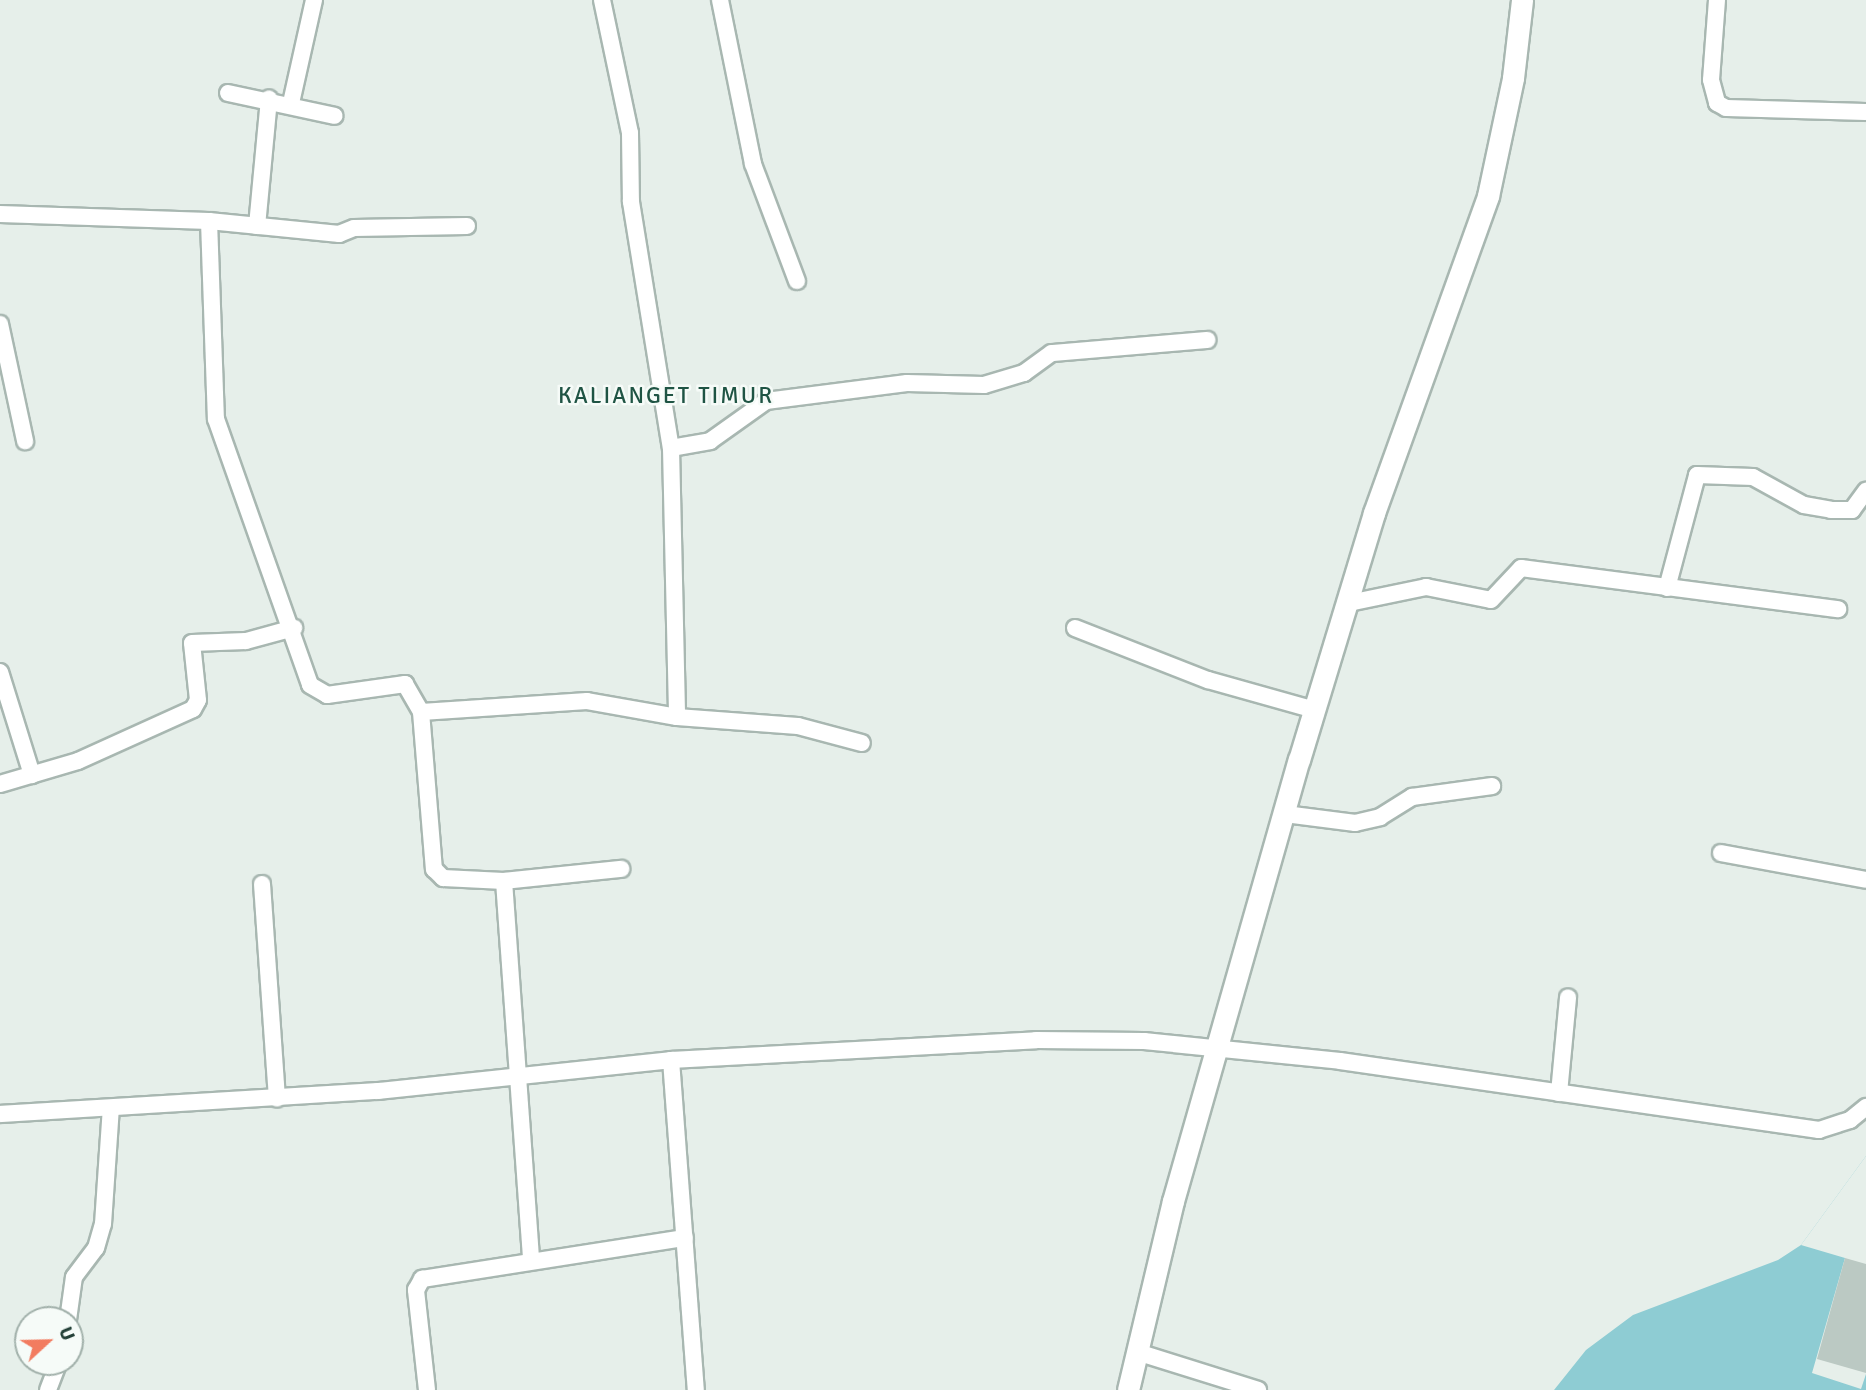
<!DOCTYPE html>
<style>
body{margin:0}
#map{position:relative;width:1866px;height:1390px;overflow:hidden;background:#e6efea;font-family:Signika,sans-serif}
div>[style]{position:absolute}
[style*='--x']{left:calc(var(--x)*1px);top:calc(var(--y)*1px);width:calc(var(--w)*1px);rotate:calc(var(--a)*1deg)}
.water>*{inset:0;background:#8eccd3}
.pier>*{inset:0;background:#e6efea}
.building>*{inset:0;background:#bbc9c3}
.roads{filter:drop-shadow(2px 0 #a8b7b1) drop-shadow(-2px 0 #a8b7b1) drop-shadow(0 2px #a8b7b1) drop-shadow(0 -2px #a8b7b1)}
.street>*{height:16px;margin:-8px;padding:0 8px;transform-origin:8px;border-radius:8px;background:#fff}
.secondary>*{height:21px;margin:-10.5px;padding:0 10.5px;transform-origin:10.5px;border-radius:10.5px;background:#fff}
span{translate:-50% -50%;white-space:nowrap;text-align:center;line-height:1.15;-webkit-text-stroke:5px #f6fbf8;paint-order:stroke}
.quarter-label{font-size:23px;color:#1f5444;letter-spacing:2px}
.north{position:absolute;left:14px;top:1306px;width:70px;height:70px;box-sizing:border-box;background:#f6fbf8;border:2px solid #a2b1ab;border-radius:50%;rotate:68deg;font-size:19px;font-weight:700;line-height:28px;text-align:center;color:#244138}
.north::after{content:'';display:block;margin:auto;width:24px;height:32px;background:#f27c60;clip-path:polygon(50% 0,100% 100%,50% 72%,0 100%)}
</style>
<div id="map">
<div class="water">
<div style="clip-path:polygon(1866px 1156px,1866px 1390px,1554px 1390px,1586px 1350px,1633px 1315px,1778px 1260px,1801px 1245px)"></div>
</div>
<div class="pier">
<div style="clip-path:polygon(1866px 1156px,1866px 1374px,1861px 1389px,1812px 1373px,1845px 1258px,1801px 1245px)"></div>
</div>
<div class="building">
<div style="clip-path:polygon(1845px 1258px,1866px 1264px,1866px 1373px,1817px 1359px)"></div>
</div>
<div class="roads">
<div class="street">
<div style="--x:602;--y:0;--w:136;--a:78.1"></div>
<div style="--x:630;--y:133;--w:69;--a:89.2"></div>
<div style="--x:631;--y:202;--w:249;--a:80.8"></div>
<div style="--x:671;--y:448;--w:269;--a:88.7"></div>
<div style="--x:677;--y:717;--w:91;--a:-169.9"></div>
<div style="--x:587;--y:701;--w:166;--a:176.2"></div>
<div style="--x:421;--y:712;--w:158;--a:85.3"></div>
<div style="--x:434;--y:869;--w:13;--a:45"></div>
<div style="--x:443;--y:878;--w:61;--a:2.8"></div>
<div style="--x:504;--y:881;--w:118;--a:-5.9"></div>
<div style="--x:720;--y:0;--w:167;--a:78.6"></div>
<div style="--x:753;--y:164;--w:125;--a:69.4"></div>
<div style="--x:1717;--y:0;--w:80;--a:94.3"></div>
<div style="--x:1711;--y:80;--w:24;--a:75"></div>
<div style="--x:1717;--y:103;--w:10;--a:29"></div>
<div style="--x:1726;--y:108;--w:140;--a:1.6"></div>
<div style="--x:228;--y:93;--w:109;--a:12.1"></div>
<div style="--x:291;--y:103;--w:106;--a:-77.4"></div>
<div style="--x:0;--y:214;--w:209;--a:1.9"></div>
<div style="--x:209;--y:221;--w:131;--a:5.7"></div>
<div style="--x:339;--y:234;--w:16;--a:-22"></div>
<div style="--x:354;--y:228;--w:113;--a:-1"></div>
<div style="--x:209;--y:221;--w:198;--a:88"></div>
<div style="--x:216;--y:419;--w:282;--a:70.5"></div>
<div style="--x:310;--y:685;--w:20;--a:30"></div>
<div style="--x:327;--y:695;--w:79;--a:-8"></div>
<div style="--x:405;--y:684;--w:32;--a:60"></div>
<div style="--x:257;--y:226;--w:128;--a:-84.6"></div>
<div style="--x:0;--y:324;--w:120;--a:77.9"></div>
<div style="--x:671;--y:448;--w:40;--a:-10"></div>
<div style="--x:710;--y:441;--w:69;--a:-35.5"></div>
<div style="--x:766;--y:401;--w:142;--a:-7.3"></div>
<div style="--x:907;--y:383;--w:77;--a:1.5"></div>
<div style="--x:984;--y:385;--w:42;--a:-16.7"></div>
<div style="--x:1024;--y:373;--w:34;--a:-36"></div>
<div style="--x:1052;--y:353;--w:156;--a:-4.8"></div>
<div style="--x:1667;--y:588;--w:117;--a:-75.1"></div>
<div style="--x:1697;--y:475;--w:56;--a:2"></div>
<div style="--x:1753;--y:477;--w:58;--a:28.8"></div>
<div style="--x:1804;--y:505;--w:27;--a:10"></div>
<div style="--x:1831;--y:510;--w:21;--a:0"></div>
<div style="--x:1852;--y:510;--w:24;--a:-54"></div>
<div style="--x:1349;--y:603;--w:79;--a:-11.7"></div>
<div style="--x:1426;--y:587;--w:66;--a:11.3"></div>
<div style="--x:1491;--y:600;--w:44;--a:-46.8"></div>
<div style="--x:1521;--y:568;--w:320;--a:7.4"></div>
<div style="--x:1075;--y:628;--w:143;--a:21.4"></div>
<div style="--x:1208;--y:680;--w:111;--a:15.7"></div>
<div style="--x:0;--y:672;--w:108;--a:72.7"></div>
<div style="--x:677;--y:717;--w:121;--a:4.3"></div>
<div style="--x:798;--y:726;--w:66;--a:14.9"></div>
<div style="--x:0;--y:784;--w:81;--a:-16.4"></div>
<div style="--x:78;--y:761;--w:126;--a:-24.3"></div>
<div style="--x:193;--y:709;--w:10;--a:-61"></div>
<div style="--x:198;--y:700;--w:57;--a:-96"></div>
<div style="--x:192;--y:643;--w:54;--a:-2.1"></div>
<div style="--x:246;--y:641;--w:50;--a:-15.2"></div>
<div style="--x:1285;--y:814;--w:71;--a:7.3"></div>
<div style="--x:1355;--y:823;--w:26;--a:-13"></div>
<div style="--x:1380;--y:817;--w:38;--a:-32"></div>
<div style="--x:1412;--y:797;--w:81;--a:-7.8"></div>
<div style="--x:1721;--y:853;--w:147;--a:10.5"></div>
<div style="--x:504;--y:881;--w:378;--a:85.9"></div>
<div style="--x:262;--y:884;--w:215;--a:86"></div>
<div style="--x:671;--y:1060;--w:331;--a:85.7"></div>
<div style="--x:1559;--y:1093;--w:96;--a:-84.6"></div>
<div style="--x:0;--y:1114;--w:379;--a:-3.5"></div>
<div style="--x:378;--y:1091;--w:295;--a:-6"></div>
<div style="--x:671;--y:1060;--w:366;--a:-3.1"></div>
<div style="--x:1036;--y:1040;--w:108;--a:0.5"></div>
<div style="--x:1144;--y:1041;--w:197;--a:5.8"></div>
<div style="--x:1340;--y:1061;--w:484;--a:8.2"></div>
<div style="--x:1819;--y:1130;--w:33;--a:-18"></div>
<div style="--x:1850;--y:1120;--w:21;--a:-39"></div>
<div style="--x:68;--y:1320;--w:43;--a:-82.1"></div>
<div style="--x:74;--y:1277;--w:36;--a:-53"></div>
<div style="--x:96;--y:1248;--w:25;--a:-74"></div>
<div style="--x:103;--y:1224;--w:116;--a:-86.1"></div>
<div style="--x:1137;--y:1352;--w:127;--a:17.4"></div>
<div style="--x:48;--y:1390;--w:30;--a:-69"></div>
<div style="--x:427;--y:1390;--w:101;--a:-96.3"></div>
<div style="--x:416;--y:1290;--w:13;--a:-61"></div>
<div style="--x:422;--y:1279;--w:266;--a:-8.9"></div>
</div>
<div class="secondary">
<div style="--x:1128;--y:1390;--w:194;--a:-76.6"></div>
<div style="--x:1173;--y:1201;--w:459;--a:-74.1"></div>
<div style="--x:1299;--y:760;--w:258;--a:-73.1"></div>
<div style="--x:1374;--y:513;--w:337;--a:-70.2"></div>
<div style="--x:1488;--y:196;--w:121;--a:-78"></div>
<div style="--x:1513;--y:78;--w:79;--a:-83.4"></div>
</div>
</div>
<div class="quarter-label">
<span style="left:666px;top:396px">KALIANGET TIMUR</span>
</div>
<div class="north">U</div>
</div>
